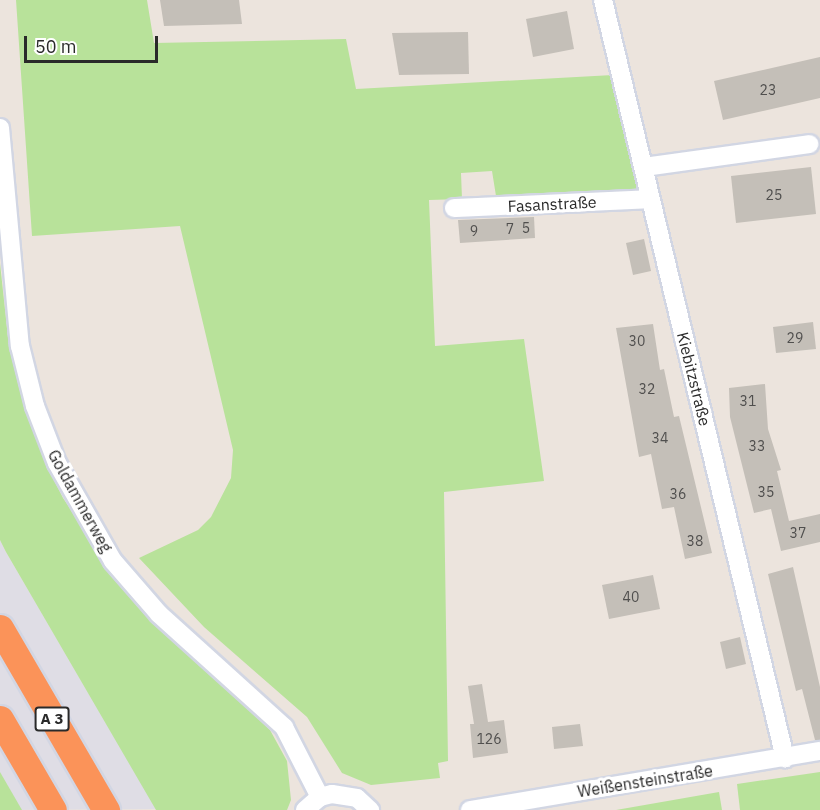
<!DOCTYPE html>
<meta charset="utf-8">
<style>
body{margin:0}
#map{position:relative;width:820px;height:810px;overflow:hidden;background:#ece4dd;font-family:"IBM Plex Sans",sans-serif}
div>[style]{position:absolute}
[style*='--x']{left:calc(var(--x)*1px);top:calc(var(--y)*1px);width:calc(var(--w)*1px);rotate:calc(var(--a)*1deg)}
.industrial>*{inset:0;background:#dfdde5}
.green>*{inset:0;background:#b8e29a}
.building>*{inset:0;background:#c4bfb8}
.roads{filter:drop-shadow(2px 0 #d2d6e3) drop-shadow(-2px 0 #d2d6e3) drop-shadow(0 2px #d2d6e3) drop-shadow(0 -2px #d2d6e3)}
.minor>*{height:18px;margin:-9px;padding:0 9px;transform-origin:9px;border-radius:9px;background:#fff}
.highway>*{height:27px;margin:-13.5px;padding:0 13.5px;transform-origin:13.5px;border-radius:13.5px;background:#fb9359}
span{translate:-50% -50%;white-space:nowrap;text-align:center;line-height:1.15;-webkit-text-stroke:6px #fff;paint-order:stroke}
.number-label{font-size:14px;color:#504f4e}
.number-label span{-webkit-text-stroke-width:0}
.shield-label span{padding:2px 4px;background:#fff;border:2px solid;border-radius:4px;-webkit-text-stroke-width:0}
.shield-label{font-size:15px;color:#2a2a2a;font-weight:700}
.street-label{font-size:16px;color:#2a2a2a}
.scale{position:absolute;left:24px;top:36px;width:134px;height:27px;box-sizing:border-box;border:3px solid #2a2a2a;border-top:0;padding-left:8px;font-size:18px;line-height:21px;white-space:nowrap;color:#2a2a2a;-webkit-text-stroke:4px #fff;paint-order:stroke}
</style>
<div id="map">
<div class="industrial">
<div style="clip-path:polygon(0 540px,6px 552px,156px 809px,0 810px)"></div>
</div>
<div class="green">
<div style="clip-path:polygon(16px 0,147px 0,154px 43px,346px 39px,356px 89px,613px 75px,641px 182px,635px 193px,496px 196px,492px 171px,461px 173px,462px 199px,429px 200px,435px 346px,524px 339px,544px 481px,444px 492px,448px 761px,438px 763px,440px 778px,371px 785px,342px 773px,307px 717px,204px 627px,139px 558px,198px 530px,211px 517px,231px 478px,233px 450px,180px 226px,32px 236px)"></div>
<div style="clip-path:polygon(0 263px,8px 338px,22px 398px,46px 464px,63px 498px,129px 596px,270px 730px,287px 761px,291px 800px,287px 810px,156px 810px,6px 552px,0 540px)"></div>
<div style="clip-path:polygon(0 772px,22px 810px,0 810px)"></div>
<div style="clip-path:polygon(820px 772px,820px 810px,740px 810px,737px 784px)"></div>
<div style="clip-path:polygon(719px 792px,722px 810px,616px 810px)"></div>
</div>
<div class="building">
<div style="clip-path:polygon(160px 0,239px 0,242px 24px,164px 26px)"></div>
<div style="clip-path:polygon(567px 11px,574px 49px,533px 57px,526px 19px)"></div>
<div style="clip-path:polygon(468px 32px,469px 74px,399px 75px,392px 33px)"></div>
<div style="clip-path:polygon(820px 57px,820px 98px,723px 120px,714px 81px)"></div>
<div style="clip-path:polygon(811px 167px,816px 214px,736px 223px,731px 176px)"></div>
<div style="clip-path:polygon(534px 217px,535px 238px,460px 243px,458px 220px)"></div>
<div style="clip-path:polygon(644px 239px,651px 271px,633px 275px,626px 243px)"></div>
<div style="clip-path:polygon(813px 322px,816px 349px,776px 353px,773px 327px)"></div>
<div style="clip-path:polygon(653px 324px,660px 370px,664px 369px,674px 417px,679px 416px,712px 553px,685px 559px,674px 507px,662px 509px,651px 454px,639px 457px,616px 328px)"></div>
<div style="clip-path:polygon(765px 384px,768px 429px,781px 470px,777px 471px,789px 521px,820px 514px,820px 542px,781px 551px,771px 509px,754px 513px,730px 417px,729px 388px)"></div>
<div style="clip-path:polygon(793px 567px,820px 687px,820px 740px,815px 740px,802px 689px,796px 691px,768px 574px)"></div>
<div style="clip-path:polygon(653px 575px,660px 609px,609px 619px,602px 585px)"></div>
<div style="clip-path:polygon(740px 637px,746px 664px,726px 669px,720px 642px)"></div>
<div style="clip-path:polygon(482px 684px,488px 722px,504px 720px,508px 753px,473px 758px,470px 724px,474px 724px,468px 686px)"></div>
<div style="clip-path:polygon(580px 724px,583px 746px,554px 749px,552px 727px)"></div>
</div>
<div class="roads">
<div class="minor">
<div style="--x:603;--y:0;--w:780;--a:76.5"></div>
<div style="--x:0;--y:128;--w:219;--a:84.8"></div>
<div style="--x:20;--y:346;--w:62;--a:76"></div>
<div style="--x:35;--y:406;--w:61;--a:68.9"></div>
<div style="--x:57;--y:463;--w:113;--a:60.3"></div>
<div style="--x:113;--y:561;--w:70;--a:49"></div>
<div style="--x:159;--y:614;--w:169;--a:42.1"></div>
<div style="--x:284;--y:727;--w:79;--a:62.8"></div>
<div style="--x:644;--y:167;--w:167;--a:-7.9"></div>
<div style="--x:454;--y:208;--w:196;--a:-2.6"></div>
<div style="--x:305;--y:810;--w:20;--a:-41"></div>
<div style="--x:320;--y:797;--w:12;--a:-14"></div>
<div style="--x:332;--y:794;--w:25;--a:9"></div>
<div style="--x:357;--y:798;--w:18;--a:43"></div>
<div style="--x:470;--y:810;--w:355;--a:-9.6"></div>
</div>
<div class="highway">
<div style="--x:0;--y:628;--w:211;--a:59.8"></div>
<div style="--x:0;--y:719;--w:105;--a:59.8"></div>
</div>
</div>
<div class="number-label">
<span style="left:768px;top:90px">23</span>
<span style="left:774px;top:195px">25</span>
<span style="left:526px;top:228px">5</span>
<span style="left:510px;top:229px">7</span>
<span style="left:474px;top:231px">9</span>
<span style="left:795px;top:338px">29</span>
<span style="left:637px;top:341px">30</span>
<span style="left:647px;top:389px">32</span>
<span style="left:748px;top:401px">31</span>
<span style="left:660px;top:438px">34</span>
<span style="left:757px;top:446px">33</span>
<span style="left:766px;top:492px">35</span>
<span style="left:678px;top:494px">36</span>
<span style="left:798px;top:533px">37</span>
<span style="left:695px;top:541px">38</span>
<span style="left:631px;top:597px">40</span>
<span style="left:489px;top:739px">126</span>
</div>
<div class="shield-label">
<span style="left:52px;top:719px">A 3</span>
</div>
<div class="street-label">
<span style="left:552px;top:204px;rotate:-3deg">Fasanstraße</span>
<span style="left:694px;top:379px;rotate:76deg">Kiebitzstraße</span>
<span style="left:80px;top:501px;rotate:61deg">Goldammerweg</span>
<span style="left:645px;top:781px;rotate:-9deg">Weißensteinstraße</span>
</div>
<div class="scale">50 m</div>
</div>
